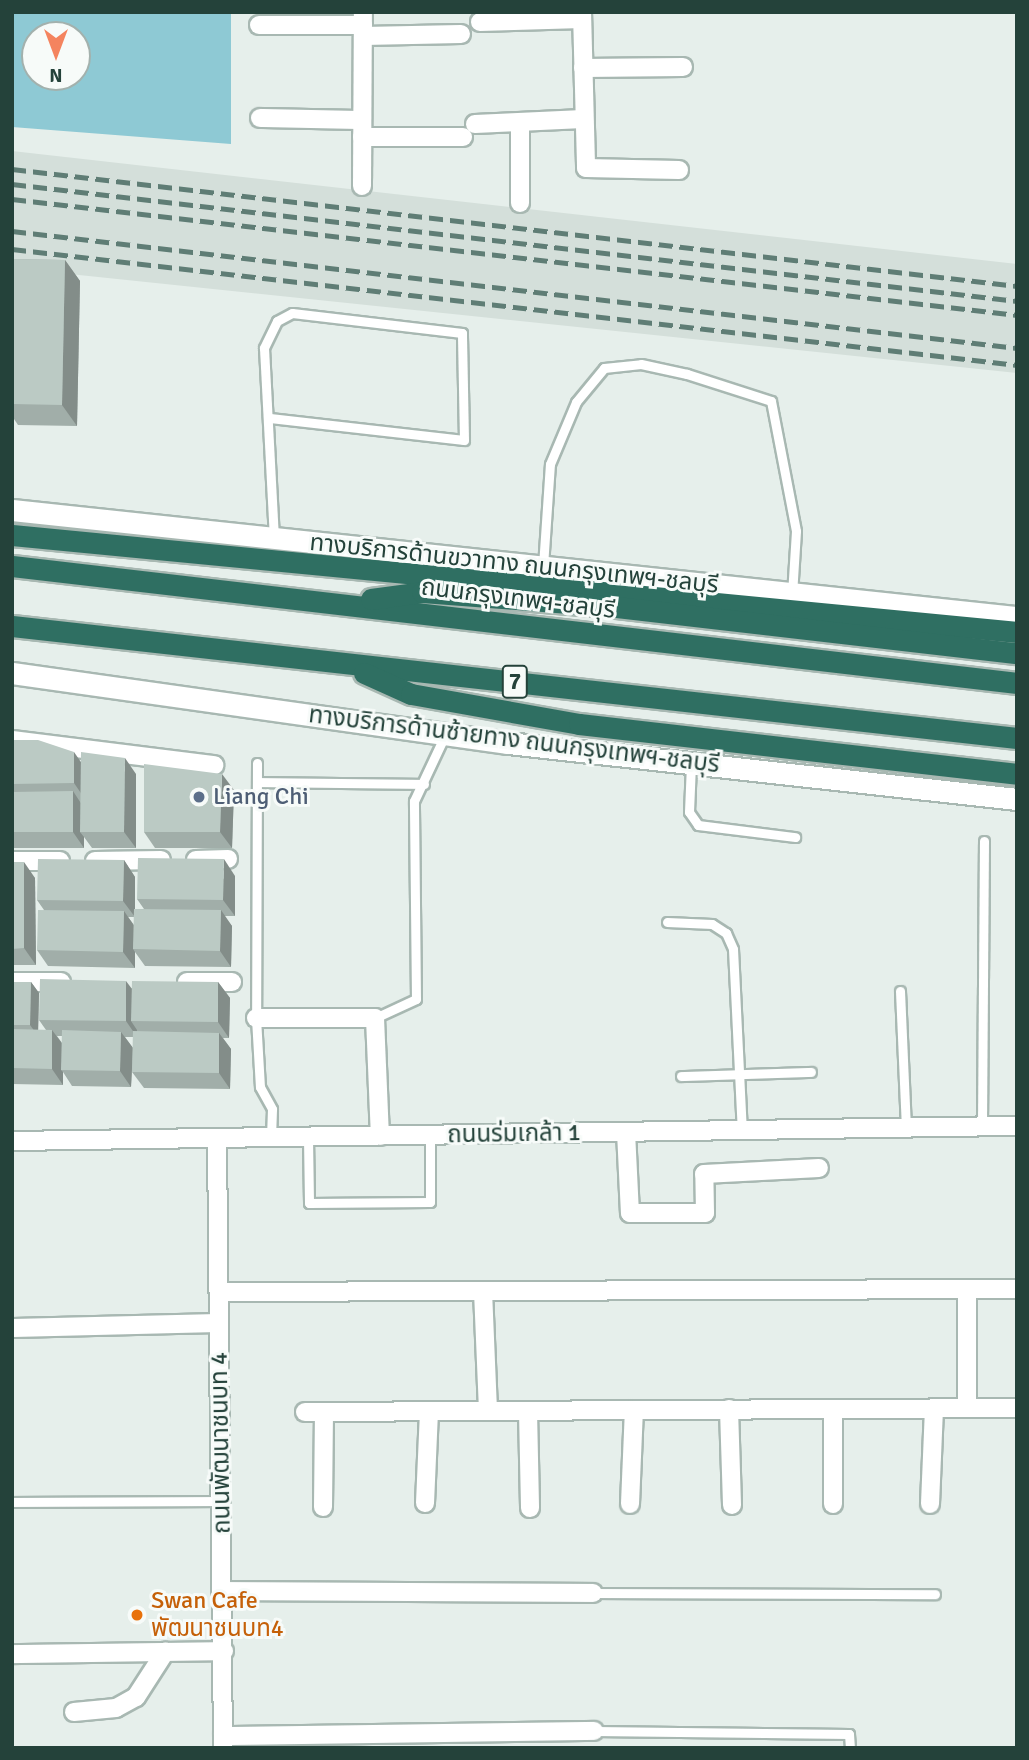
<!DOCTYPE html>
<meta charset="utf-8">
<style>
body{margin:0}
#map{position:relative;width:1029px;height:1760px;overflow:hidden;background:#e6efeb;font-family:Signika,"Noto Sans Thai",sans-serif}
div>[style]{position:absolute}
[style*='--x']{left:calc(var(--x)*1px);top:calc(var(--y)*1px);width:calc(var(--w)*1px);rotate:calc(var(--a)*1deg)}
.built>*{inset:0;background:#d4dfda}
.water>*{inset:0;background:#8ec9d4}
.roads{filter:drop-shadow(2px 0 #a8b8b2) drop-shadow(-2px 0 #a8b8b2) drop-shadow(0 2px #a8b8b2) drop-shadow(0 -2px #a8b8b2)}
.service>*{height:9px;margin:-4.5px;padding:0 4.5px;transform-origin:4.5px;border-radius:4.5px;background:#fff}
.minor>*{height:18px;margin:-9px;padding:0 9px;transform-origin:9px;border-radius:9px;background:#fff}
.secondary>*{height:21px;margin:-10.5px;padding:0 10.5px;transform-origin:10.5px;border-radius:10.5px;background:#fff}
.motorway>*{height:21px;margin:-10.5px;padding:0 10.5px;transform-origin:10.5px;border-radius:10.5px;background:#2f6f62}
.rail>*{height:5px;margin-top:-2.5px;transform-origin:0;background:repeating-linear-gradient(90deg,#5f7d75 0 14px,transparent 0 21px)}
.wall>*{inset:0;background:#a1aea9}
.shaded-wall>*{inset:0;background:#838d89}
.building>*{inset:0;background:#bbcac4}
.dots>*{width:19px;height:19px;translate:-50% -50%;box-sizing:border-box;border:4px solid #f7fbf9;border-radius:50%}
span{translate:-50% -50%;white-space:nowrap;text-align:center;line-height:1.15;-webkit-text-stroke:6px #f7fbf9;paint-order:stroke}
.shield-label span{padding:2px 5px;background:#f7fbf9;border:2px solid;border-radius:5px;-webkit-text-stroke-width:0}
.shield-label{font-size:23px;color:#24423a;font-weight:700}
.street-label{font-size:24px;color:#24423a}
.service-label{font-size:24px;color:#4e5e75}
.left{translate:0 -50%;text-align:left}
.food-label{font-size:24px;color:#c56008}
.frame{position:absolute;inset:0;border:14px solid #24423a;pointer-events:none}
.north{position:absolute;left:21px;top:21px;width:70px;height:70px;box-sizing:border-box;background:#f7fbf9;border:2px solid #a3b1ad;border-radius:50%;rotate:180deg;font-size:19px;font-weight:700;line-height:28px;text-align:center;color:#24423a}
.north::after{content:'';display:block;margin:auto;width:24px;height:32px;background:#f4845f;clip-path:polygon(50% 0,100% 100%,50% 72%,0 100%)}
</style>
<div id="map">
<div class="built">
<div style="clip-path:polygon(12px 151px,1017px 264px,1017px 373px,12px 268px)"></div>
</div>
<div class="water">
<div style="clip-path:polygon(evenodd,12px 12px,231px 12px,231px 144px,12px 127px,12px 12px,35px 35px,77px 35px,77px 77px,35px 77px,35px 35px)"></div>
</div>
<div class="roads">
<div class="service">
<div style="--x:270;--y:418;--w:195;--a:6.5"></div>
<div style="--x:464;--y:440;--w:107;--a:-91.1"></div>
<div style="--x:462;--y:333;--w:171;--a:-173.3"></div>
<div style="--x:292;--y:313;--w:17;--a:152"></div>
<div style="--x:277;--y:321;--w:30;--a:116"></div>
<div style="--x:264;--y:348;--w:189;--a:87"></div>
<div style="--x:543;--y:566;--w:102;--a:-86.1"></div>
<div style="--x:550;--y:464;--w:67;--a:-67.2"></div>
<div style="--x:576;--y:402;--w:44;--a:-50.5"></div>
<div style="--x:604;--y:368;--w:37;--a:-6"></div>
<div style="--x:641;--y:364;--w:47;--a:12.3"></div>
<div style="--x:687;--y:374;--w:88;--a:17.8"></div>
<div style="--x:771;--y:401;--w:132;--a:79.1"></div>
<div style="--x:796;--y:531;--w:63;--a:93.6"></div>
<div style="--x:257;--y:763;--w:255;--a:90.2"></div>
<div style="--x:256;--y:1018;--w:69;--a:86.7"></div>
<div style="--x:260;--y:1087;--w:25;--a:61"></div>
<div style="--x:272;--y:1109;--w:28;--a:92"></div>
<div style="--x:691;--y:764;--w:48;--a:92.4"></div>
<div style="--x:689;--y:812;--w:16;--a:55"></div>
<div style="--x:698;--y:825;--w:98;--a:7.1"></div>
<div style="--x:257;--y:782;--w:167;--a:0.7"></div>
<div style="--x:667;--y:922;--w:45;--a:2.5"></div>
<div style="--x:712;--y:924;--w:17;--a:33"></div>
<div style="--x:726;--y:933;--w:17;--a:66"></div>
<div style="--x:733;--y:949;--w:181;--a:87.2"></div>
<div style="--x:900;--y:991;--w:137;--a:87.5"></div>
<div style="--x:375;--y:1018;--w:45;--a:-24.9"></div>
<div style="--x:416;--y:999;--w:198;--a:-90.6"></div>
<div style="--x:414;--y:801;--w:73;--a:-64.8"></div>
<div style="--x:681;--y:1076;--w:130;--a:-1.8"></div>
<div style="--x:982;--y:1126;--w:285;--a:-89.6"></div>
<div style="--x:308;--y:1138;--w:65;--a:89.1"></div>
<div style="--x:309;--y:1203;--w:121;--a:-0.5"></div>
<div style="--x:430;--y:1202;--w:67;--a:-90"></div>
<div style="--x:12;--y:1502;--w:210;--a:-0.3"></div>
<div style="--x:593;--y:1593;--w:342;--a:0.2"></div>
<div style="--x:594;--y:1731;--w:255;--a:0.7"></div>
<div style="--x:849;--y:1734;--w:14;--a:86"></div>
</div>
<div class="minor">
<div style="--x:582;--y:12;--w:156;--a:88.5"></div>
<div style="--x:586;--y:168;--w:93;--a:1.2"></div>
<div style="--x:480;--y:22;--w:102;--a:-1.7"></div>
<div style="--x:259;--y:25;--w:104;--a:0"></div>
<div style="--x:363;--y:36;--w:98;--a:-1.2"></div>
<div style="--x:583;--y:68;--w:100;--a:-0.6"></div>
<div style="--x:260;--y:118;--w:102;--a:1.1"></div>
<div style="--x:520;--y:122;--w:81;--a:90"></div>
<div style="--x:475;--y:124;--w:108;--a:-2.7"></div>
<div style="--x:362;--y:137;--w:101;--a:0"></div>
<div style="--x:362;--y:186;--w:174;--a:-89.7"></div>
<div style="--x:12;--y:740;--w:204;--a:7.1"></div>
<div style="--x:196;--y:860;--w:32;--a:-2"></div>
<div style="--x:12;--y:861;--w:48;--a:0"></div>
<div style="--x:95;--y:861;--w:66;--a:-0.9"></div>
<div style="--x:12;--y:982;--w:49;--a:0"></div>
<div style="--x:187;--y:982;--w:45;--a:0"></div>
<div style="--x:256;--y:1018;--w:119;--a:0"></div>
<div style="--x:375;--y:1018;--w:118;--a:87.6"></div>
<div style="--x:626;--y:1132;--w:81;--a:87.2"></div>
<div style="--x:630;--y:1213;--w:75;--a:0"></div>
<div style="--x:705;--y:1213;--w:39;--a:-91"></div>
<div style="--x:704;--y:1174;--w:115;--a:-3"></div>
<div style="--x:217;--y:1138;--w:610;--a:89.44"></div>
<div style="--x:12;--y:1141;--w:1005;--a:-0.86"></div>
<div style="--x:967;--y:1289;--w:119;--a:90"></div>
<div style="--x:483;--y:1291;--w:120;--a:87.6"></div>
<div style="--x:219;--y:1292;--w:798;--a:-0.22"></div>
<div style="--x:12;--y:1328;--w:207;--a:-1.4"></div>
<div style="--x:729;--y:1409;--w:96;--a:88.2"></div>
<div style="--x:833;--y:1409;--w:95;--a:90"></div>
<div style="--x:528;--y:1411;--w:97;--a:88.8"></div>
<div style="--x:305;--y:1412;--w:712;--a:-0.32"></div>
<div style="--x:425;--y:1503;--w:92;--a:-87.5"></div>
<div style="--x:630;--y:1504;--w:94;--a:-87.6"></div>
<div style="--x:930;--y:1504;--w:96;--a:-87.6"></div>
<div style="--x:323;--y:1507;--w:95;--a:-89.4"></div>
<div style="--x:223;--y:1591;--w:370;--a:0.3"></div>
<div style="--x:12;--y:1654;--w:212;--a:-0.8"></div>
<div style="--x:74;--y:1712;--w:42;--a:-5.4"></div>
<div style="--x:116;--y:1708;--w:23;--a:-29"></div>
<div style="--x:136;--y:1697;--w:54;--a:-57.2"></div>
<div style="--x:223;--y:1736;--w:371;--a:-0.8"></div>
</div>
<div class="secondary">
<div style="--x:12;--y:510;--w:1011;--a:6.08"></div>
<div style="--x:12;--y:673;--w:501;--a:8.03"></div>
<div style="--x:508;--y:743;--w:512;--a:6.28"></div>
</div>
<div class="motorway">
<div style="--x:12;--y:535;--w:1010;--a:5.51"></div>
<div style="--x:12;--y:566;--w:1012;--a:6.64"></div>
<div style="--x:371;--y:599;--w:51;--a:-7.8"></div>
<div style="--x:422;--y:592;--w:187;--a:4.3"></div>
<div style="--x:608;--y:606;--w:412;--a:6.6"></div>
<div style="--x:12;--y:626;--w:1011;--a:6.36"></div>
<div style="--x:364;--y:673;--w:51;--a:24.1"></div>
<div style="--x:411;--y:694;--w:171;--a:10.1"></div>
<div style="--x:579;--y:724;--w:441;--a:6.5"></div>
</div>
</div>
<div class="rail">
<div style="--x:12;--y:169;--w:1012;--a:6.64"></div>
<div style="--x:12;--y:184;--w:1012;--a:6.64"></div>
<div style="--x:12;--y:199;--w:1012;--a:6.58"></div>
<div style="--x:12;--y:231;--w:1012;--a:6.64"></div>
<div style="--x:12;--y:249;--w:1012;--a:6.58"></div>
</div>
<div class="wall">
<div style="clip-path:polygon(12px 259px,65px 260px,80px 281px,77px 426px,18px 425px,12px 416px)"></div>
<div style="clip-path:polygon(12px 740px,81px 762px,136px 774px,136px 848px,92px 848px,84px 837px,84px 848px,12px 848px)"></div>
<div style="clip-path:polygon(234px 790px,232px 848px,155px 848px,144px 832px)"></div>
<div style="clip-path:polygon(evenodd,124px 860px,135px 877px,135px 909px,144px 909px,137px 899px,235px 876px,235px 916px,224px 916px,232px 926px,231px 967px,145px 966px,135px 952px,135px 968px,48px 966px,37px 950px,44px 910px,37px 900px,124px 860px,128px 917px,134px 917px,134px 925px,128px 917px)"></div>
<div style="clip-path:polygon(12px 862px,35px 878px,36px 965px,12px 965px)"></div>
<div style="clip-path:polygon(evenodd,12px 982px,31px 982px,39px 993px,38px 1030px,46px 1030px,39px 1020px,132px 988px,218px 982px,230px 998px,229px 1038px,223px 1038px,231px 1049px,230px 1089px,144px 1088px,132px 1072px,133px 1051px,131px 1087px,72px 1086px,63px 1072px,63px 1085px,12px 1084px,12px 982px,57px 1036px,62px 1036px,62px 1043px,57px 1036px,12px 982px,125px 1037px,133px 1037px,133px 1048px,125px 1037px)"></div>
</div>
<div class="shaded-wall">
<div style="clip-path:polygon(65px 260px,80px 281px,77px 426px,62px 405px)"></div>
<div style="clip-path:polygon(74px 752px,85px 768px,85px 799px,74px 783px)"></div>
<div style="clip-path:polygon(125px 758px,136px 774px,136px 848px,124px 832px)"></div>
<div style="clip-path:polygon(222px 774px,234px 790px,232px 848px,220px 832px)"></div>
<div style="clip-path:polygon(73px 791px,84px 808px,80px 832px,84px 837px,84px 848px,73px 832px)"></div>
<div style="clip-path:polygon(224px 859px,235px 876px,235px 916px,223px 900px)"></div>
<div style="clip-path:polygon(124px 860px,135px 877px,135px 917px,123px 901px)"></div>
<div style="clip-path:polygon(24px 862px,35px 878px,36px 965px,24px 948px)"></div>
<div style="clip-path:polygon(221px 910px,232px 926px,231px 967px,220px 951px)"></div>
<div style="clip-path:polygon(124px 911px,135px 927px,133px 949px,135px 952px,135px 968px,123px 952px)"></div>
<div style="clip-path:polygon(126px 981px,138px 997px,131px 1021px,137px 1030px,137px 1037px,126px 1021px)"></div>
<div style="clip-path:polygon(31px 982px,39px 993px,38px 1036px,30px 1025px)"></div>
<div style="clip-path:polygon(218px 982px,230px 998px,229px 1038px,218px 1022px)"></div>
<div style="clip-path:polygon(52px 1030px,64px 1046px,61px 1070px,63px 1072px,63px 1085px,52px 1069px)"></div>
<div style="clip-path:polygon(121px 1032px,133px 1048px,131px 1087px,120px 1071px)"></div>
<div style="clip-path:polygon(219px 1033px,231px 1049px,230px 1089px,219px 1073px)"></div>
</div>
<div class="building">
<div style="clip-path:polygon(12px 259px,65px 260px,62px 405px,12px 404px)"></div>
<div style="clip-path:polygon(12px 740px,38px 740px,74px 752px,74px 783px,12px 784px)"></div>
<div style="clip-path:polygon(81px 752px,125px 758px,124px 832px,80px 832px)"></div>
<div style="clip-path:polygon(144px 764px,222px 774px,220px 832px,144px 832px)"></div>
<div style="clip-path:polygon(73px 791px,73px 832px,12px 832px,12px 792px)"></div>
<div style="clip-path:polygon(138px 858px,224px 859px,223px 900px,137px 899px)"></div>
<div style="clip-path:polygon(38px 859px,124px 860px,123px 901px,37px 900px)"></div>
<div style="clip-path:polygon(12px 862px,24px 862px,24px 948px,12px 949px)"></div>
<div style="clip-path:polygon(134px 909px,221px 910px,220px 951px,133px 949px)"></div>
<div style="clip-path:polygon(38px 910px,124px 911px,123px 952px,37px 950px)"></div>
<div style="clip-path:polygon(40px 979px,126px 981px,126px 1021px,39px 1020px)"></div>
<div style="clip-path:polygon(132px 981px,218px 982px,218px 1022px,131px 1021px)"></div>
<div style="clip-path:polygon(12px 982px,31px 982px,30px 1025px,12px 1025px)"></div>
<div style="clip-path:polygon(12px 1029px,52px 1030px,52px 1069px,12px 1068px)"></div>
<div style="clip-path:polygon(62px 1030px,121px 1032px,120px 1071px,61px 1070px)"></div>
<div style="clip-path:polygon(133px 1031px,219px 1033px,219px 1073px,132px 1072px)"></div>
</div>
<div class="dots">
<div style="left:199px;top:797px;background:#5c6f8a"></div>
<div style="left:137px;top:1615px;background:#e8710a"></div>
</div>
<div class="shield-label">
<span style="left:515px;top:682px">7</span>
</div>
<div class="street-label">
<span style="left:514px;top:564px;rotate:6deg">ทางบริการด้านขวาทาง ถนนกรุงเทพฯ-ชลบุรี</span>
<span style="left:518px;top:599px;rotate:7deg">ถนนกรุงเทพฯ-ชลบุรี</span>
<span style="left:514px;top:740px;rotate:7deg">ทางบริการด้านซ้ายทาง ถนนกรุงเทพฯ-ชลบุรี</span>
<span style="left:514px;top:1134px;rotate:-1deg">ถนนร่มเกล้า 1</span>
<span style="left:221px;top:1443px;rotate:-91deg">ถนนพัฒนาชนบท 4</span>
</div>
<div class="service-label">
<span class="left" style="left:213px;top:797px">Liang Chi</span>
</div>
<div class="food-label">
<span class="left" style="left:151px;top:1615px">Swan Cafe<br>พัฒนาชนบท4</span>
</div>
<div class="frame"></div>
<div class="north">N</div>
</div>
